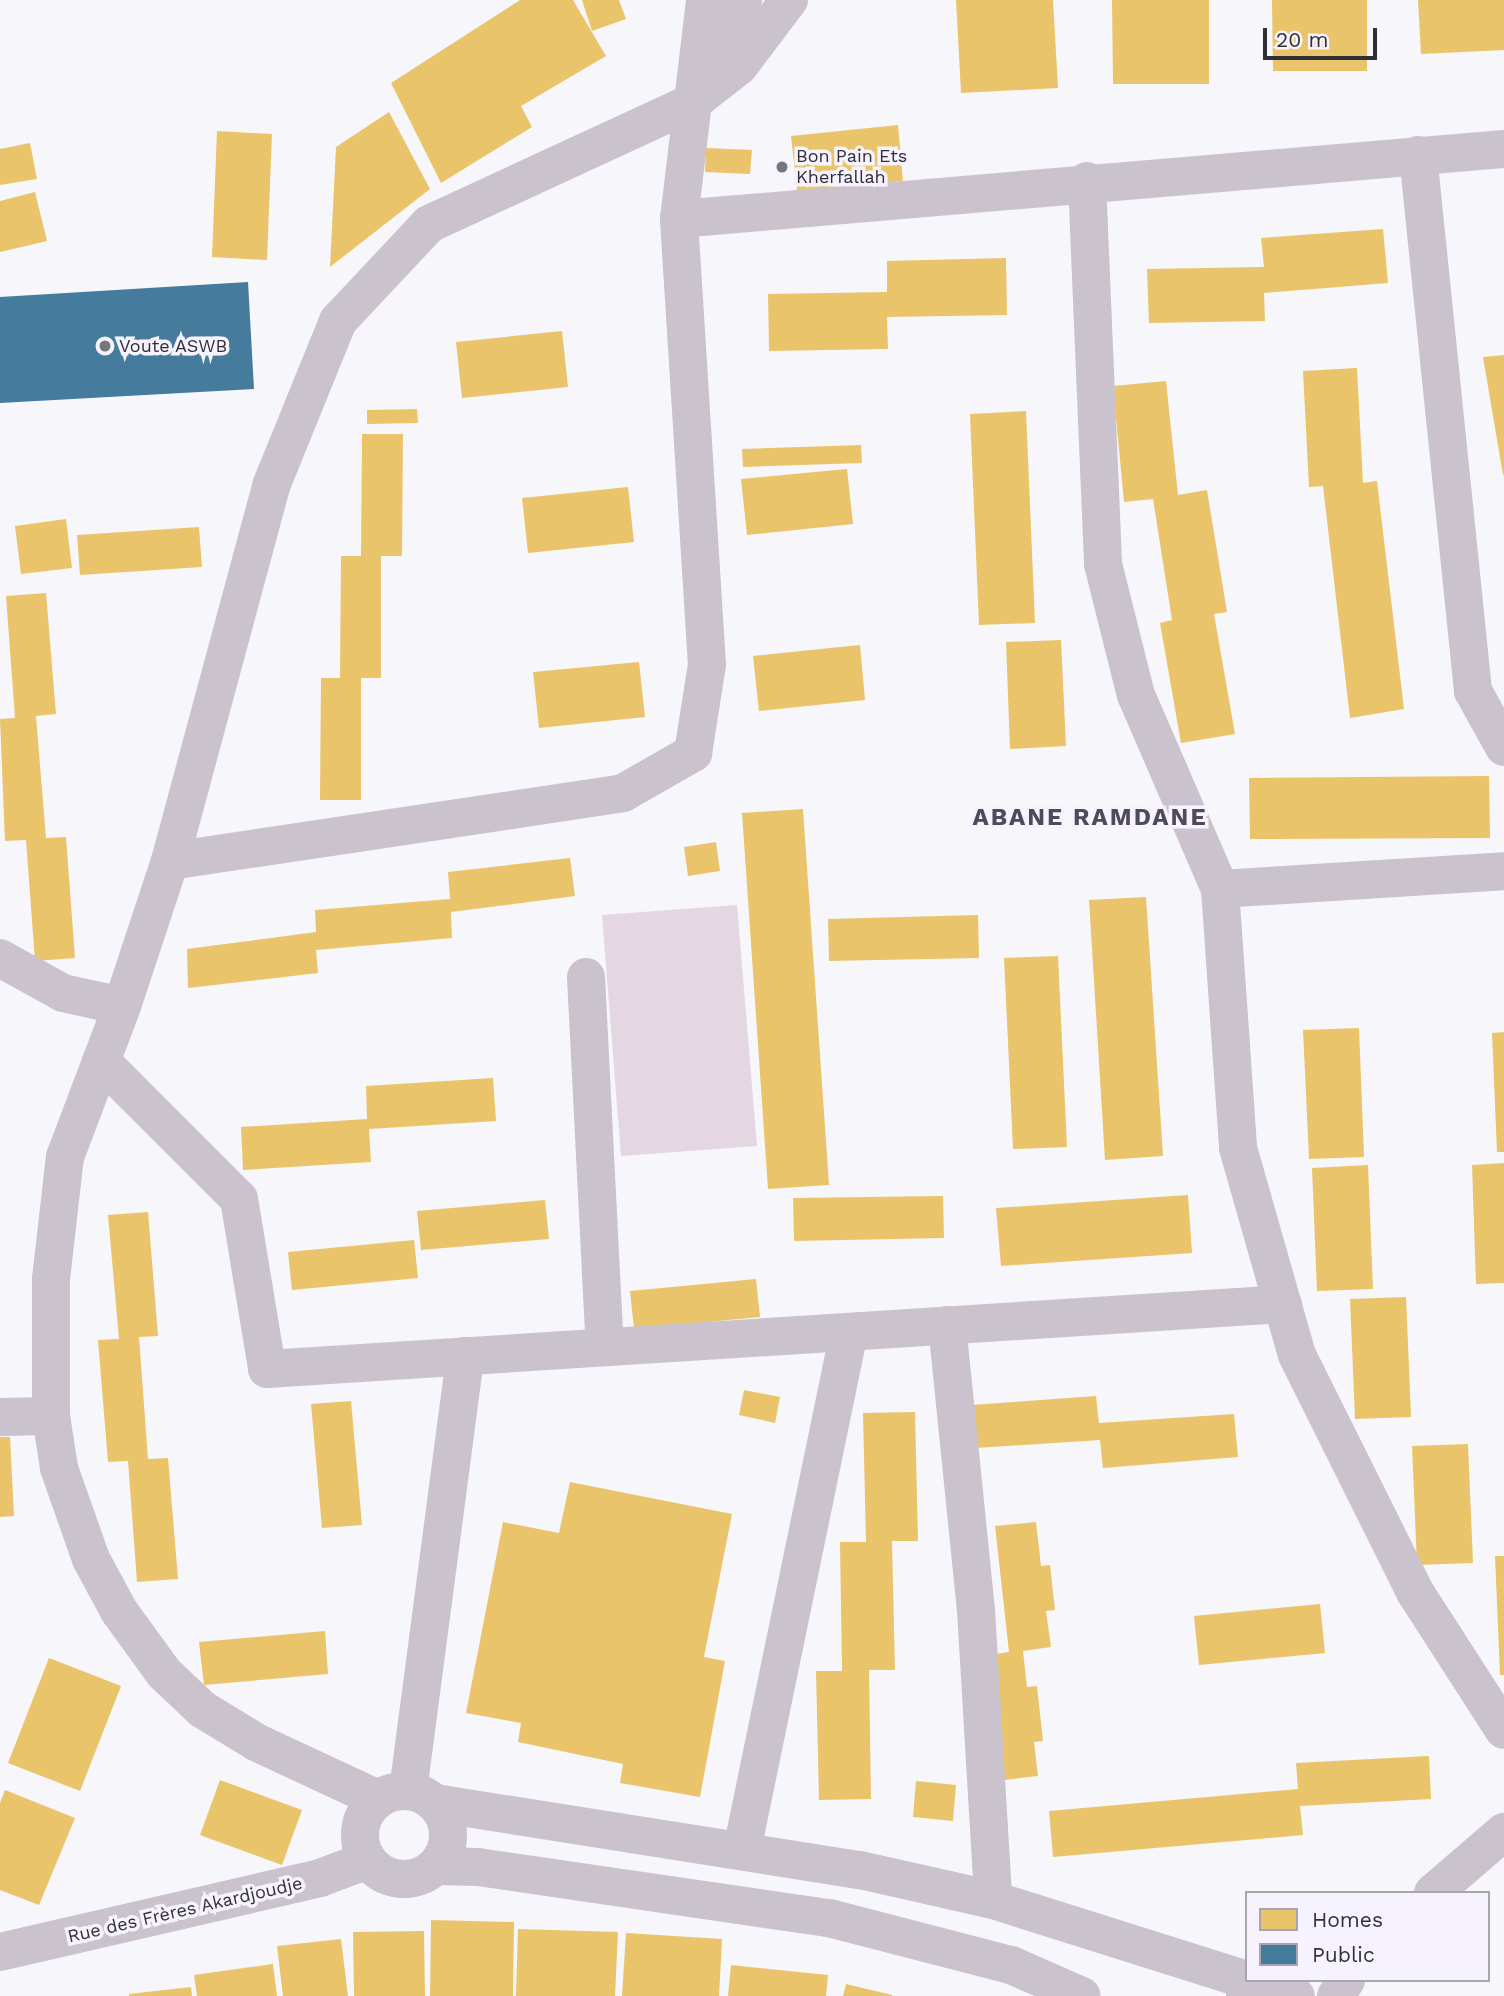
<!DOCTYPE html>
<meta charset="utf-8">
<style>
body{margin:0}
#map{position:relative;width:1504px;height:1996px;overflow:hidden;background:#f7f6fb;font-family:"Work Sans",sans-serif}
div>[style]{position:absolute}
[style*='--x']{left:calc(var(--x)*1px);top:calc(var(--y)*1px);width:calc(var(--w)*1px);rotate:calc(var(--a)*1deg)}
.green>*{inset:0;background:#e4d7e2}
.homes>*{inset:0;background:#e9c46a}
.public>*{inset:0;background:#457b9d}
.minor>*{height:38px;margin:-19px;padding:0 19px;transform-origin:19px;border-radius:19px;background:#cac2cc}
.minor>.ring{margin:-19px;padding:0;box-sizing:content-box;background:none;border:38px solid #cac2cc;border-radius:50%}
.dots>*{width:19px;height:19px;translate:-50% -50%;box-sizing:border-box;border:4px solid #f6f3fe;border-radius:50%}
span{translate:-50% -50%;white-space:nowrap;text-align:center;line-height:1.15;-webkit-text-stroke:7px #f6f3fe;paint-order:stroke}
.poi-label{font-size:18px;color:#312f36}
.left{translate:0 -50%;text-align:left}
.street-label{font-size:18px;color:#312f36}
.district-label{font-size:24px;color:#4f4a58;font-weight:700;letter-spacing:2px}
.legend{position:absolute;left:1245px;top:1891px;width:245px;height:91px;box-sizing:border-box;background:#f6f3fe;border:2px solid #a7a5ae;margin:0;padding:9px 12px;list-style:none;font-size:21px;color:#312f36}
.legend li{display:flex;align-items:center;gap:14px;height:35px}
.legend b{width:35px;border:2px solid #a7a5ae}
.scale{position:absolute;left:1263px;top:28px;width:114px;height:32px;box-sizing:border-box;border:4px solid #312f36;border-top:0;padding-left:9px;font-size:21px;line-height:24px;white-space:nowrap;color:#312f36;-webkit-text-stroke:5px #f6f3fe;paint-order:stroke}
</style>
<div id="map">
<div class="green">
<div style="clip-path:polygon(737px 905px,757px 1146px,621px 1156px,602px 915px)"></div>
</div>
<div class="homes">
<div style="clip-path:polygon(520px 0,573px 0,606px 56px,521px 106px,532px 127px,441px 183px,391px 83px)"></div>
<div style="clip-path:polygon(582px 0,619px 0,626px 19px,592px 31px)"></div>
<div style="clip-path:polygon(956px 0,1053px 0,1058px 88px,961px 93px)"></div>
<div style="clip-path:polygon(1112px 0,1209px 0,1209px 84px,1113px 84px)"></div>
<div style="clip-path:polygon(1272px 0,1367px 0,1367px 71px,1273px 71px)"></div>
<div style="clip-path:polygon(1418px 0,1504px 0,1504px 50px,1421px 54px)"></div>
<div style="clip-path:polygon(389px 112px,430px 189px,330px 267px,336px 147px)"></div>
<div style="clip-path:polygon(898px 125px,903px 181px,797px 191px,791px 136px)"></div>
<div style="clip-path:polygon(217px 131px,272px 134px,267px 260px,212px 257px)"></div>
<div style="clip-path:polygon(30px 143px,37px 179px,0 185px,0 149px)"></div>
<div style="clip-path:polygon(706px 148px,752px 150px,750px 174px,705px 172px)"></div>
<div style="clip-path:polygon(35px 192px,47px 241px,0 252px,0 201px)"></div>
<div style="clip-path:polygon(1383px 229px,1388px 283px,1264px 293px,1265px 321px,1149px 323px,1147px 269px,1264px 267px,1261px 238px)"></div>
<div style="clip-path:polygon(1006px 258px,1007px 315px,887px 317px,888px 349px,769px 351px,768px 294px,887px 292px,887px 261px)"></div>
<div style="clip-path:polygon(562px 331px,568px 387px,462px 398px,456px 342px)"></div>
<div style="clip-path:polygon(1504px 355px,1504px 475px,1503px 475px,1483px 357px)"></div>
<div style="clip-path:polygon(1357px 368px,1363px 483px,1377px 481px,1404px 709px,1350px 718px,1323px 486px,1309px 487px,1303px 371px)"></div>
<div style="clip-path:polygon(1166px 381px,1178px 495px,1207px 490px,1227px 612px,1214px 614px,1235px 734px,1181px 743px,1160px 623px,1172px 620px,1153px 499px,1124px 502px,1113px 386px)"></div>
<div style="clip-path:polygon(417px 409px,418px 423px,367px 424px,367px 410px)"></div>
<div style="clip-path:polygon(1026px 411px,1035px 623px,979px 625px,970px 414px)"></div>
<div style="clip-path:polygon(362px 434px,403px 434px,402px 556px,381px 556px,381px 678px,361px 678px,361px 800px,320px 800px,321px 678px,340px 678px,341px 556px,361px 556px)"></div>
<div style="clip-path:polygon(861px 445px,862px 463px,743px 467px,742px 449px)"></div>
<div style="clip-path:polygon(847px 469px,853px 524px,747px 535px,741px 479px)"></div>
<div style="clip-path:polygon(628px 487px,634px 542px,528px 553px,522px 498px)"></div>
<div style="clip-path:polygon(66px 519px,72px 568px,21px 574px,15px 526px)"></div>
<div style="clip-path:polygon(199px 527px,202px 567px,80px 575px,77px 535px)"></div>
<div style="clip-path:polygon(46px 593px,56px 714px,36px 716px,46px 838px,66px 837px,75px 958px,35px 961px,26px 840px,5px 841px,0 719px,15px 718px,6px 596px)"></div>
<div style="clip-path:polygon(1061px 640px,1066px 746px,1010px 749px,1006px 642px)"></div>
<div style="clip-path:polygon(860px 645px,865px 700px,759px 711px,753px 656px)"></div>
<div style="clip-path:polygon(639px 662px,645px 717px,539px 728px,533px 672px)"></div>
<div style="clip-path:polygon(1489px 776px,1490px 838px,1250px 839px,1249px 778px)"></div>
<div style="clip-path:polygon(803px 809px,829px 1185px,768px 1189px,742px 813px)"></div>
<div style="clip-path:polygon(716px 842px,720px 871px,688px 876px,684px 847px)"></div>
<div style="clip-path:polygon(570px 858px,575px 896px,451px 912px,452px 938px,316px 950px,318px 973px,188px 988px,187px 949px,316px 932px,315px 910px,450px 899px,448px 872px)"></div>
<div style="clip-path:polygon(1146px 897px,1163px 1156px,1105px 1160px,1089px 900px)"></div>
<div style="clip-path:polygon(978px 915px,979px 958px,829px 961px,828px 919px)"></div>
<div style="clip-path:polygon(1058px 956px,1067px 1147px,1013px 1149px,1004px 958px)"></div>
<div style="clip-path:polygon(1359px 1028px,1364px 1157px,1309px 1159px,1303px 1030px)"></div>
<div style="clip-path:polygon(1504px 1032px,1504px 1152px,1497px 1152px,1492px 1033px)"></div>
<div style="clip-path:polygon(493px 1078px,496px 1121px,369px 1129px,371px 1162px,243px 1170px,241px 1127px,367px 1119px,366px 1086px)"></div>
<div style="clip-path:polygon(1504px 1163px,1504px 1283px,1476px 1284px,1472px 1165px)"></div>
<div style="clip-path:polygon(1368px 1165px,1373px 1289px,1317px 1291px,1312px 1168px)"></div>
<div style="clip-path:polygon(1188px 1195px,1192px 1253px,1001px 1266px,996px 1208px)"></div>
<div style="clip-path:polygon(943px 1196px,944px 1238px,794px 1241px,793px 1198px)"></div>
<div style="clip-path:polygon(545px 1200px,549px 1239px,421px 1250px,417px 1211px)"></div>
<div style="clip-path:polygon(148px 1212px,158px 1336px,139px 1337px,148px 1459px,168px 1458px,178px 1579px,137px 1582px,128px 1461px,108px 1462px,98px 1340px,119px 1339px,108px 1215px)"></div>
<div style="clip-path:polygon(414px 1240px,418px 1278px,292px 1290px,288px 1252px)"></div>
<div style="clip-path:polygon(756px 1279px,760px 1317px,634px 1329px,630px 1291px)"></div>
<div style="clip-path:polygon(1406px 1297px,1411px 1417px,1355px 1419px,1350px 1299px)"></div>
<div style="clip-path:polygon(744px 1390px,780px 1397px,775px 1423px,739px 1415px)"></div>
<div style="clip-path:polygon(1096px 1396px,1099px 1423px,1234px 1414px,1238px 1457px,1103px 1468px,1100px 1440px,975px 1448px,972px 1405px)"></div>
<div style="clip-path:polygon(351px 1401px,362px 1525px,322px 1528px,311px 1404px)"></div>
<div style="clip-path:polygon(915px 1412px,918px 1541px,892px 1541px,895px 1670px,869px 1670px,871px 1799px,819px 1800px,816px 1671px,842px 1671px,840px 1542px,866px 1542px,863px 1413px)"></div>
<div style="clip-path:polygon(0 1437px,10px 1437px,14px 1516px,0 1517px)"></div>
<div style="clip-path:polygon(1468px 1444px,1473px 1563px,1417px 1565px,1412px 1446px)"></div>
<div style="clip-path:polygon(570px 1482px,732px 1514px,704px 1657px,725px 1661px,700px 1797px,620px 1783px,623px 1764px,518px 1742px,521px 1723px,466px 1713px,503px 1522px,559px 1533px)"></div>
<div style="clip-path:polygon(1036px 1522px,1041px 1566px,1050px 1565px,1055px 1610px,1046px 1611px,1051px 1647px,1023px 1651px,1027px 1687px,1037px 1686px,1043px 1741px,1034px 1742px,1038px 1776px,996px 1781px,982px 1656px,1009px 1652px,995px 1526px)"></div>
<div style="clip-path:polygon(1495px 1556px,1504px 1556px,1504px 1675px,1500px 1675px)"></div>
<div style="clip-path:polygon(1320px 1604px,1325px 1653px,1199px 1665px,1194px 1616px)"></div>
<div style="clip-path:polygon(325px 1631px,328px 1674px,204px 1685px,199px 1642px)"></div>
<div style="clip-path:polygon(49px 1658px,121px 1686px,80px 1791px,8px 1763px)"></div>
<div style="clip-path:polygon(1429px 1756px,1431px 1799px,1300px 1806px,1303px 1835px,1053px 1857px,1049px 1811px,1298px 1789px,1296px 1763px)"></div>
<div style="clip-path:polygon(220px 1780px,302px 1810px,282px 1865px,200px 1835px)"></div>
<div style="clip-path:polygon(916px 1781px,956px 1785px,953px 1821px,913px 1817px)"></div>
<div style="clip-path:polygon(5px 1790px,75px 1818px,39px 1905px,0 1890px,0 1803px)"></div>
<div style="clip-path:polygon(431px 1920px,514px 1922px,513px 1996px,430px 1996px)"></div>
<div style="clip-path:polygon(518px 1929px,618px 1932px,615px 1996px,516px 1996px)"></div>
<div style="clip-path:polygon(424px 1931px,425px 1996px,354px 1996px,353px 1932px)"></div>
<div style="clip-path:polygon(626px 1933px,722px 1939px,719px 1996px,622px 1996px)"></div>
<div style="clip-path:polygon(341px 1939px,348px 1996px,283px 1996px,277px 1946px)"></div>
<div style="clip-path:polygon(273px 1964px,277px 1996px,197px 1996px,194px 1975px)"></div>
<div style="clip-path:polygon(731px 1965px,828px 1975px,826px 1996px,728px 1996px)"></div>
<div style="clip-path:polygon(846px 1984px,892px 1995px,892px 1996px,843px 1996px)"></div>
<div style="clip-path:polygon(191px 1987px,192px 1996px,129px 1996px,129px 1994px)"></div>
</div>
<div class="public">
<div style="clip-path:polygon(248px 282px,254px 389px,0 403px,0 297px)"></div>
</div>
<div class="minor">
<div style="--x:709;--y:68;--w:76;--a:-63.4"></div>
<div style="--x:1418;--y:155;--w:539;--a:84.14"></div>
<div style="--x:1473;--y:691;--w:64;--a:61"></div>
<div style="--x:1087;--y:181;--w:383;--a:87.6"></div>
<div style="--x:1103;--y:564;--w:135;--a:75.9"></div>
<div style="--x:1136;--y:695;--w:211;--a:66.6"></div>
<div style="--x:1220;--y:889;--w:260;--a:86"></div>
<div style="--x:1238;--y:1148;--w:215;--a:74.1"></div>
<div style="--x:1297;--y:1355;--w:265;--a:63.5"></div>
<div style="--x:1415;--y:1592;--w:164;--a:57.2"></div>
<div style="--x:679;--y:219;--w:828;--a:-4.85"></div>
<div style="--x:170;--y:861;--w:458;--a:-8.5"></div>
<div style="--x:623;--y:793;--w:81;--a:-29.7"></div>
<div style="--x:693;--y:753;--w:89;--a:-81"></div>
<div style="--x:707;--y:665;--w:447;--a:-93.6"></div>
<div style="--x:679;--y:219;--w:221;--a:-83.2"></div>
<div style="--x:1220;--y:889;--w:285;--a:-3.6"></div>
<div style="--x:0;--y:958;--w:72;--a:29.1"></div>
<div style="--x:63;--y:993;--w:60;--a:12.4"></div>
<div style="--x:586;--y:977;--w:370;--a:87.1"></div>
<div style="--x:101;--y:1061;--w:195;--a:45"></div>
<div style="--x:239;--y:1199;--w:172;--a:80.6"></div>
<div style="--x:267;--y:1369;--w:1018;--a:-3.66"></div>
<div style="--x:947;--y:1325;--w:286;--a:84.2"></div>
<div style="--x:976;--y:1610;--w:290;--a:86.6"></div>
<div style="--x:0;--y:1417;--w:51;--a:-1.1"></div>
<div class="ring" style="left:360px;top:1791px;width:50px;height:50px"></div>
<div style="--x:408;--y:1791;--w:439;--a:-82.5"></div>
<div style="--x:378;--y:1799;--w:135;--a:-155"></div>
<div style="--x:256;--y:1742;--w:63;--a:-148.6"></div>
<div style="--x:202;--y:1709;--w:52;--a:-136.5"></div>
<div style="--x:164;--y:1673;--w:77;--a:-126"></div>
<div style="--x:119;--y:1611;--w:59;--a:-118.3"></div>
<div style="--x:91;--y:1559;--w:96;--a:-109.4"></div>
<div style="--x:59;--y:1468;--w:53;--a:-98.7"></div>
<div style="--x:51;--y:1416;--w:137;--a:-90"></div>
<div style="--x:51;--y:1279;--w:123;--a:-83.5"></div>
<div style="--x:65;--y:1157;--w:161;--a:-69.3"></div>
<div style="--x:122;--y:1006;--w:153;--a:-71.7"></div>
<div style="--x:170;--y:861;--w:388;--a:-74.9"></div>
<div style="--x:271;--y:486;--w:178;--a:-67.9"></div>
<div style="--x:338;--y:321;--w:133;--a:-46.8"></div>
<div style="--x:429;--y:224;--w:291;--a:-24.8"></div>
<div style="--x:693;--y:102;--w:58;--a:-38"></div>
<div style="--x:739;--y:66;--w:83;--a:-52.9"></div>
<div style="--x:435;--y:1803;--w:430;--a:9"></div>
<div style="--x:860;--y:1870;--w:136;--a:12.7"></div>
<div style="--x:993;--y:1900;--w:266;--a:17.5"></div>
<div style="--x:742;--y:1850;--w:529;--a:-78.33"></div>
<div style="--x:436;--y:1866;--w:42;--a:1.4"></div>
<div style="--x:478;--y:1867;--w:355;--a:8.3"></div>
<div style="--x:829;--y:1918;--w:188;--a:14.5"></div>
<div style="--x:1011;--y:1965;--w:77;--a:23.6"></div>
<div style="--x:1433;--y:1893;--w:94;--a:-40.7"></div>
<div style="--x:0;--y:1952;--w:328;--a:-13"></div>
<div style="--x:320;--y:1878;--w:51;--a:-20.6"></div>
<div style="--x:1245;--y:1996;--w:27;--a:-17"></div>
<div style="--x:1271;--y:1988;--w:26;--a:18"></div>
<div style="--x:1336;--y:1996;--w:19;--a:-58"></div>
</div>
<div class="dots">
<div style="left:782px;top:167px;background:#76757b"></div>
<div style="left:105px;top:346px;background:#76757b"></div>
</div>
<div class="poi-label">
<span class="left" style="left:796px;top:167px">Bon Pain Ets<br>Kherfallah</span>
<span class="left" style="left:119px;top:346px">Voute ASWB</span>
</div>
<div class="street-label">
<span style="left:185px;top:1910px;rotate:-13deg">Rue des Frères Akardjoudje</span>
</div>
<div class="district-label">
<span style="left:1090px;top:818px">ABANE RAMDANE</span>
</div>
<ul class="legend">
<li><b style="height:19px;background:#e9c46a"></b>Homes</li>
<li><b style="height:19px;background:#457b9d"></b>Public</li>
</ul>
<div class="scale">20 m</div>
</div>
